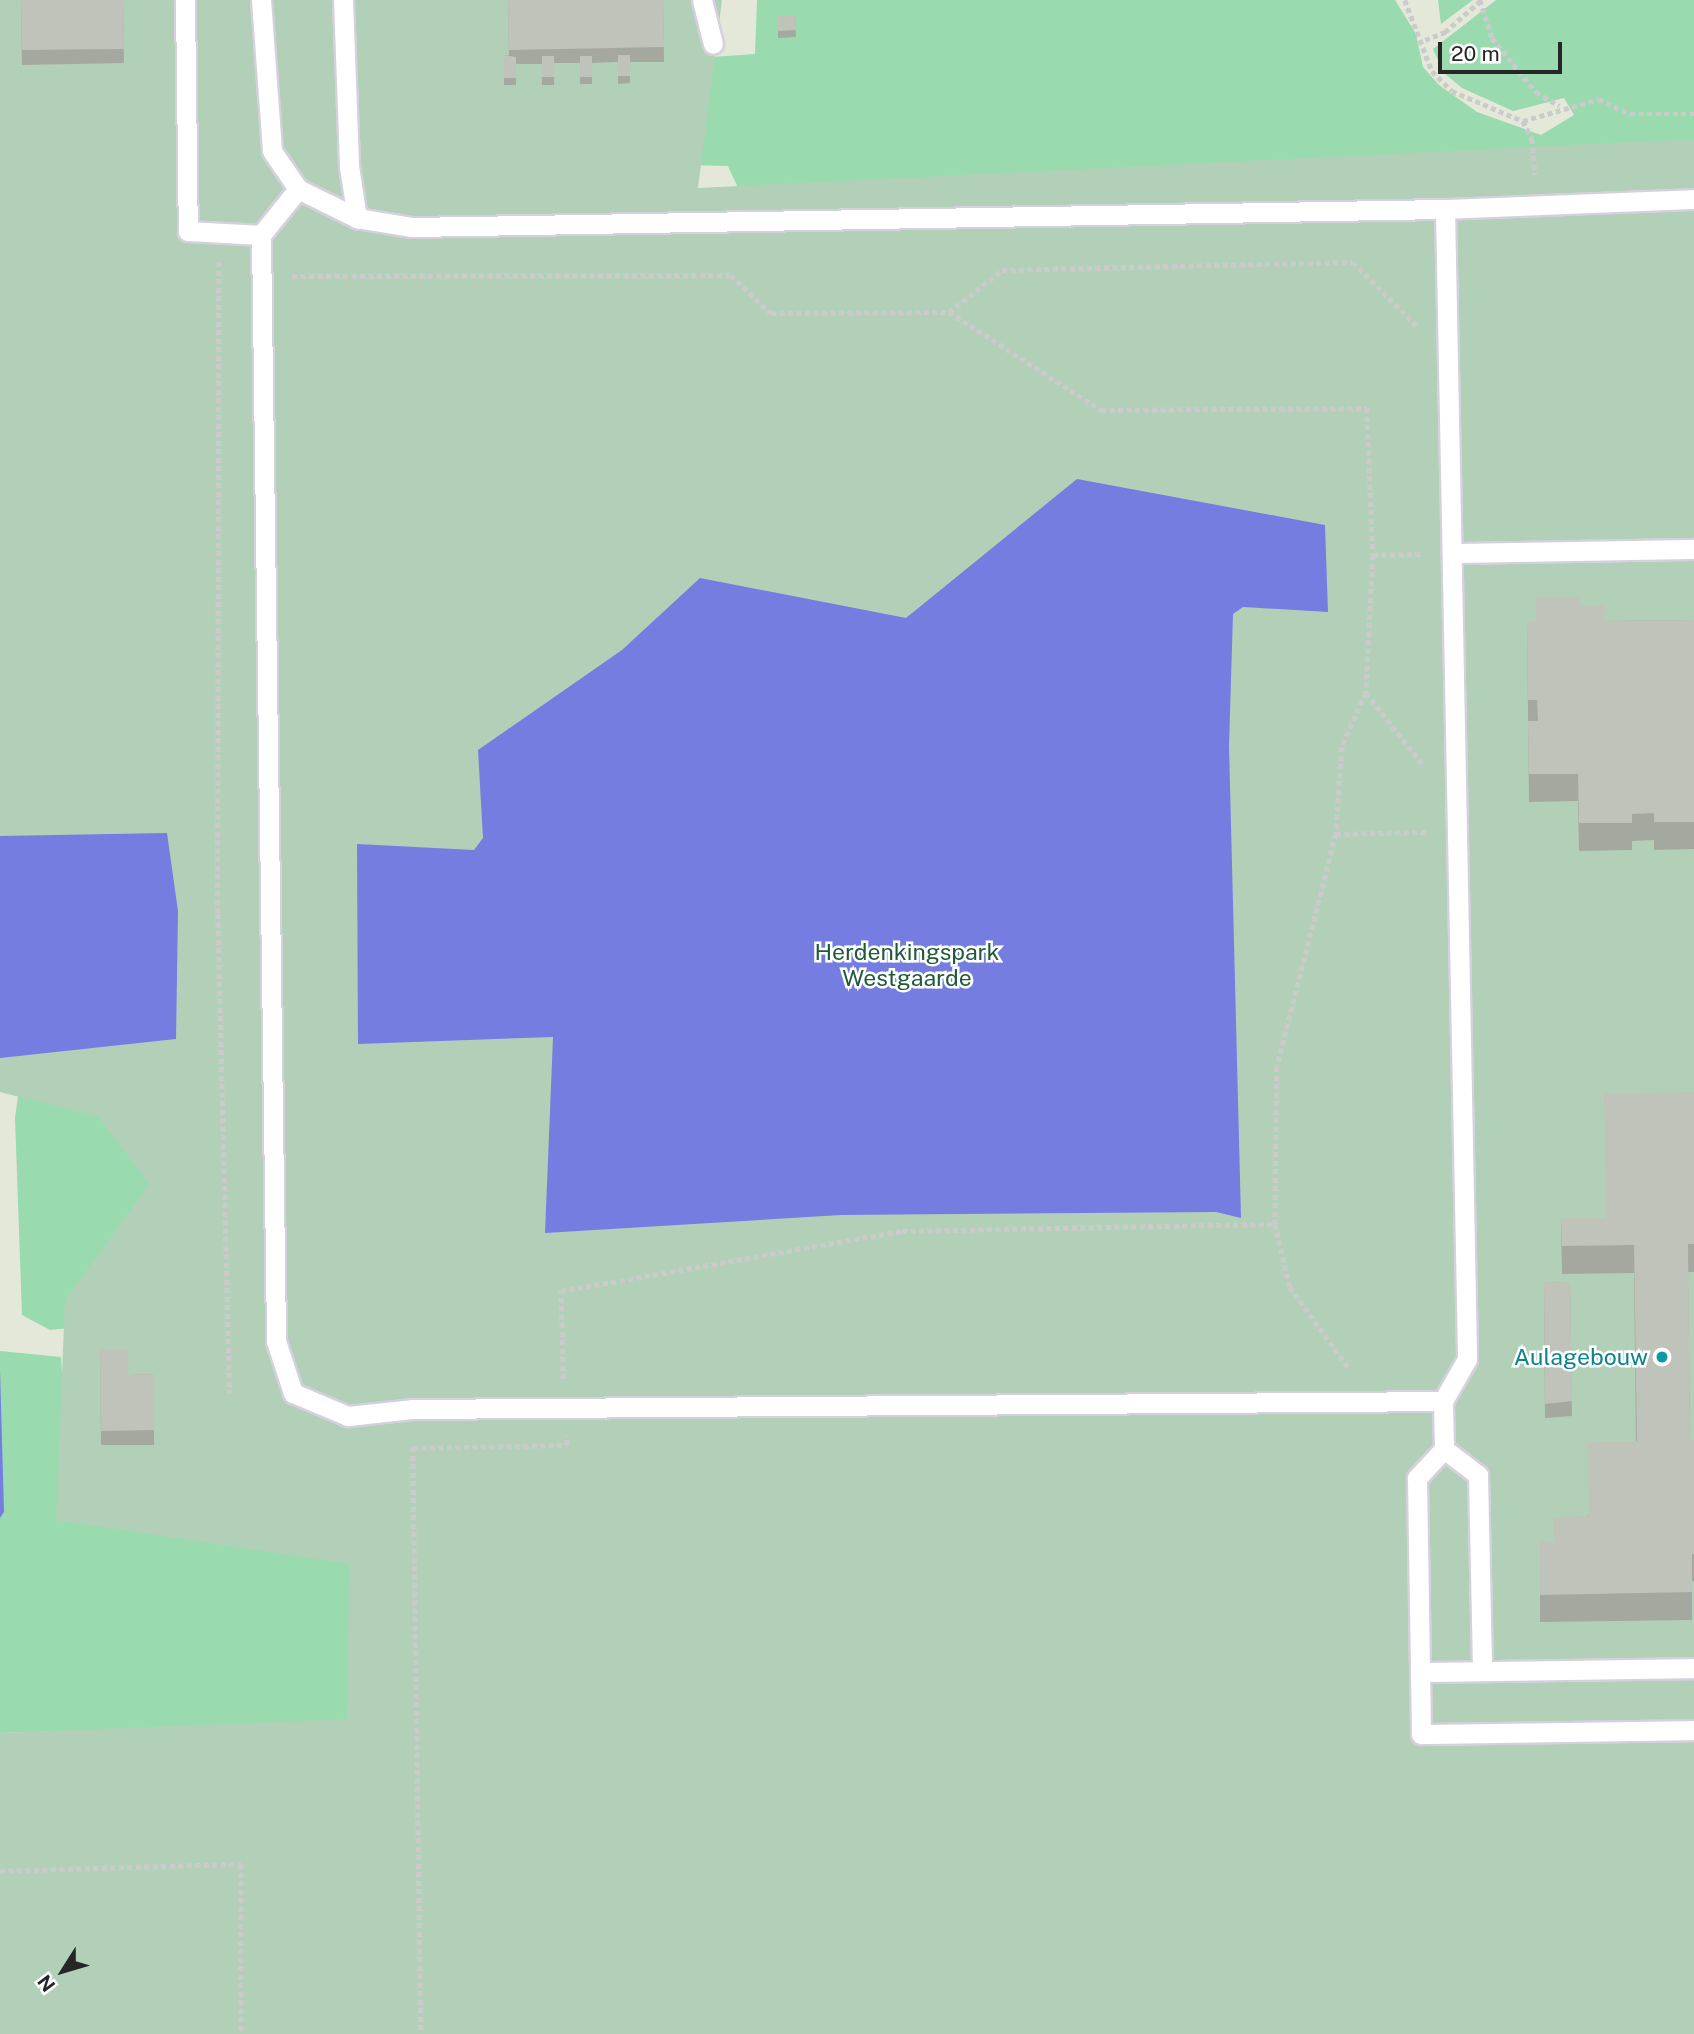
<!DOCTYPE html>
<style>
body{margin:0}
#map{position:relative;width:1694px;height:2034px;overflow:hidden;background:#e4e8d9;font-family:"Public Sans",sans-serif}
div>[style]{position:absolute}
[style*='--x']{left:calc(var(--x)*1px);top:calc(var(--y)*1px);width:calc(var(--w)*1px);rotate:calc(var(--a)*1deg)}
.green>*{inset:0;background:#9adaaf}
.cemetery>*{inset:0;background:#b2d0b7}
.water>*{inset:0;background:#757de1}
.path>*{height:4.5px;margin-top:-2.25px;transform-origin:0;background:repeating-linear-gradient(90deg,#cbcbcb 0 5px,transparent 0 8.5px)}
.roads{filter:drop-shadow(2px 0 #d6cfde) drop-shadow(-2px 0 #d6cfde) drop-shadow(0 2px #d6cfde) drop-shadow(0 -2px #d6cfde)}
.service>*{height:19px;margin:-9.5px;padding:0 9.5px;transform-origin:9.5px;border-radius:9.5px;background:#fff}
.wall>*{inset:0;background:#a5a89f}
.building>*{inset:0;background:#c0c3b9}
.dots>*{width:19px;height:19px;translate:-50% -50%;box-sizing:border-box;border:4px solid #fff;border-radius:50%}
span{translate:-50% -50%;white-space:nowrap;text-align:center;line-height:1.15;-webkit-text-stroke:5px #fff;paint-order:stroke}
.park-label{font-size:23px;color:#1f5a3a}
.culture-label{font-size:23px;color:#0d838f}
.right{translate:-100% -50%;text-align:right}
.north{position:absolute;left:28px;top:1936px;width:70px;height:70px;-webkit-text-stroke:5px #fff;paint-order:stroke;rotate:233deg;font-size:19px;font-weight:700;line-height:28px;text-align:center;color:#262626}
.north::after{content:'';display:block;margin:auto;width:24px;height:32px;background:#262626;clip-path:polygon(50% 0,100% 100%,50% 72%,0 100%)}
.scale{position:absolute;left:1438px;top:42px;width:124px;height:32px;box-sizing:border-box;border:4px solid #262626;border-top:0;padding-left:9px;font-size:21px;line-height:24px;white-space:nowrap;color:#262626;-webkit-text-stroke:5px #fff;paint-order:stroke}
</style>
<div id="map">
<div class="green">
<div style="clip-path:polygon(757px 0,1395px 0,1416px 34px,1423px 67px,1439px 85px,1477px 112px,1541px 135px,1574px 115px,1564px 98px,1513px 111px,1462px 88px,1444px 73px,1433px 49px,1496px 0,1694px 0,1694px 186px,739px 190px,728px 166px,688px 165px,681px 59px,755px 54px)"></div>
<div style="clip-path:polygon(1438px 0,1473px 0,1441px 24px)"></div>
<div style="clip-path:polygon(235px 1072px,122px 1323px,50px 1330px,22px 1315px,15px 1118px,20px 1081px)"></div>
<div style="clip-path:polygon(0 1351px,61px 1357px,68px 1468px,395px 1484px,406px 2034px,66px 1731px,0 1733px)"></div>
</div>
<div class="cemetery">
<div style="clip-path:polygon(0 0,722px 0,698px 188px,1694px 139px,1694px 2034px,0 2034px,0 1733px,347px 1719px,349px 1564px,56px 1520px,65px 1301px,149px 1184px,99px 1117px,0 1092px)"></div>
</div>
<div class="water">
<div style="clip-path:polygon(1077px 479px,1325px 525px,1328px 612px,1243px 607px,1233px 614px,1229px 746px,1241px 1218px,1216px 1212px,841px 1215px,545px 1233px,553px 1037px,358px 1044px,357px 844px,474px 850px,483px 838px,478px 750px,622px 650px,700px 578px,906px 618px)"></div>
<div style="clip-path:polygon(167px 833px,178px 911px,176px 1039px,0 1058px,0 836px)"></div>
<div style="clip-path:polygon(0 1370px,4px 1512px,0 1518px)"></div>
</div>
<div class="path">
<div style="--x:1405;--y:0;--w:76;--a:69.2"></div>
<div style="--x:1432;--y:71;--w:28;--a:45"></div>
<div style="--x:1452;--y:91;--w:77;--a:22.9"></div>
<div style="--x:1523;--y:121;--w:79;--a:-16.1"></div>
<div style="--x:1599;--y:99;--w:34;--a:26"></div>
<div style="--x:1630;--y:114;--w:64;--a:0"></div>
<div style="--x:1480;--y:0;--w:40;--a:72"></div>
<div style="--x:1492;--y:38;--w:70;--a:50.8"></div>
<div style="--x:1536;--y:92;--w:27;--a:31"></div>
<div style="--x:1425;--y:40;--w:22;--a:-22"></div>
<div style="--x:1445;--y:32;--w:47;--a:-41.5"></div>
<div style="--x:1523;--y:121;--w:20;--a:63"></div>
<div style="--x:1532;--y:139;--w:36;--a:85"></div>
<div style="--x:219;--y:262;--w:652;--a:90.09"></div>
<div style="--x:218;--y:914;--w:480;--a:88.6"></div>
<div style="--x:292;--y:276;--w:439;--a:-0.1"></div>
<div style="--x:731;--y:275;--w:55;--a:43.5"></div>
<div style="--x:771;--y:313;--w:178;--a:-0.3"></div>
<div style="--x:949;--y:312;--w:68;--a:-38.4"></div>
<div style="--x:1002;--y:270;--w:351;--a:-1.3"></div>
<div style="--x:1353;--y:262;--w:91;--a:45"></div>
<div style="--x:949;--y:312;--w:181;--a:32.8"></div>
<div style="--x:1101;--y:410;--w:266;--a:-0.4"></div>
<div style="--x:1367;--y:408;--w:147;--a:87.7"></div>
<div style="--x:1373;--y:555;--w:138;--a:92.9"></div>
<div style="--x:1366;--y:693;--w:59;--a:114"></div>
<div style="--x:1342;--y:747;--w:87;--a:93.9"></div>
<div style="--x:1336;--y:834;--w:240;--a:104.2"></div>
<div style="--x:1277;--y:1067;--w:157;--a:90.7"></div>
<div style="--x:1275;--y:1224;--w:65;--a:76.6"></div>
<div style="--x:1290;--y:1287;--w:102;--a:54.1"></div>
<div style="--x:1373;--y:555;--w:48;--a:-1.2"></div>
<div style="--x:1366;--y:693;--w:93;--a:51.5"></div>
<div style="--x:1336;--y:834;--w:90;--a:-1.3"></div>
<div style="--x:563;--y:1379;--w:88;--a:-91.3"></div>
<div style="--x:561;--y:1291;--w:346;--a:-10"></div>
<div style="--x:902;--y:1231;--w:373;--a:-1.1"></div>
<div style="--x:413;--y:1447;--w:587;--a:89.22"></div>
<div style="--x:413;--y:1448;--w:154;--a:-1.1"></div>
<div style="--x:567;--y:1445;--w:9;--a:-96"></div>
<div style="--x:0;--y:1871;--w:241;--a:-1.7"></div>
<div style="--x:241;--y:1864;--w:170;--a:90"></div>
</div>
<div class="roads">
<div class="service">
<div style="--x:185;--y:0;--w:231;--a:89.3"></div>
<div style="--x:188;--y:231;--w:73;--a:3.1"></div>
<div style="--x:261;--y:0;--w:151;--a:85.8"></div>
<div style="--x:272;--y:151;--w:46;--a:55.6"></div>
<div style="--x:298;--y:189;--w:66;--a:26.2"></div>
<div style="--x:357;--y:218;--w:56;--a:9.3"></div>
<div style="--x:412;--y:227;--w:1033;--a:-1"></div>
<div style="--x:1445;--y:209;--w:249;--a:-2.3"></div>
<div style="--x:343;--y:0;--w:166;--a:87.9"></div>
<div style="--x:349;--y:166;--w:53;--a:81.3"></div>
<div style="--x:702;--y:0;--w:45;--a:76"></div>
<div style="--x:298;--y:189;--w:59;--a:128.8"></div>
<div style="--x:261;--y:235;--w:1106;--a:89.22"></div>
<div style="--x:276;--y:1341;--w:55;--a:71.9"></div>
<div style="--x:293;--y:1393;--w:60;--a:22.7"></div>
<div style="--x:348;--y:1416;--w:64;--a:-6.2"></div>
<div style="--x:412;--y:1409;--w:1031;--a:-0.44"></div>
<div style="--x:1445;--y:209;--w:1150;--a:88.9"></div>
<div style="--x:1467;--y:1359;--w:48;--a:119.7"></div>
<div style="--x:1443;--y:1401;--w:48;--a:88.8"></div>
<div style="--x:1444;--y:1449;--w:43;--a:37.4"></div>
<div style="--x:1478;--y:1475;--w:196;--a:88.8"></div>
<div style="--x:1453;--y:553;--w:241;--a:-1"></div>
<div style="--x:1444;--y:1449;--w:40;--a:133"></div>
<div style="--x:1417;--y:1478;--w:256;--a:89.1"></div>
<div style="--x:1421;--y:1734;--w:273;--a:-0.8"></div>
<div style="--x:1420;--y:1672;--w:274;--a:-0.8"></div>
</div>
</div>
<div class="wall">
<div style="clip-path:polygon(21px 0,123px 0,124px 63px,22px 65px)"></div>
<div style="clip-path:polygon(508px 0,663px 0,664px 62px,630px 62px,630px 83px,618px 84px,618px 62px,592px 63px,592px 84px,580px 84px,580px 63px,554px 63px,554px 85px,542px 85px,542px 64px,516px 64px,516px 85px,504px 85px,504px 55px,509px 55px)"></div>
<div style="clip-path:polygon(778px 16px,795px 16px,796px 37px,778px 38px)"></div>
<div style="clip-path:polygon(1580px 606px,1605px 621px,1694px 620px,1694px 849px,1654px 850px,1654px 840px,1632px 841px,1632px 850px,1579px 851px,1578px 801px,1529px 802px,1527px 622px,1536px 622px)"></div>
<div style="clip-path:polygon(1694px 1092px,1694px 1272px,1688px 1272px,1690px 1440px,1694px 1440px,1694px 1581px,1692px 1581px,1692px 1620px,1540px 1622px,1540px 1542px,1553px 1542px,1588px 1516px,1636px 1441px,1634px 1273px,1562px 1274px,1561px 1218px,1606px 1218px)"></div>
<div style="clip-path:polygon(1544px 1282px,1570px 1283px,1572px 1416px,1545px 1418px)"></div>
<div style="clip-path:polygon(100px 1350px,128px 1375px,154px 1374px,154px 1445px,101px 1445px)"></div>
</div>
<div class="building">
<div style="clip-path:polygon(21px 0,123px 0,124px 49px,22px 50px)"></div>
<div style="clip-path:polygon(508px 0,663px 0,664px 47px,509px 50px)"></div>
<div style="clip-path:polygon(778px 16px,795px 16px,796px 30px,778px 31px)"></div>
<div style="clip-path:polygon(504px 55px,516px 57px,516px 78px,504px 78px)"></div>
<div style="clip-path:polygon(618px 55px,630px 55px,630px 76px,618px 76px)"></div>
<div style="clip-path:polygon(542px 56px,554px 56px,554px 77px,542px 77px)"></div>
<div style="clip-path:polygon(580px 56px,592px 56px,592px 77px,580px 77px)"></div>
<div style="clip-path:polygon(1536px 597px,1579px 597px,1580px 606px,1605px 605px,1604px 621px,1694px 620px,1694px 822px,1654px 822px,1654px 813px,1632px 814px,1632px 823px,1579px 823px,1578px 774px,1529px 774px,1528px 721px,1538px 721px,1537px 700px,1528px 700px,1527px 622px,1536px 622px)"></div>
<div style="clip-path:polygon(1694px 1092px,1694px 1244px,1688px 1244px,1690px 1440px,1694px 1440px,1694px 1554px,1692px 1554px,1692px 1592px,1540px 1595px,1540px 1542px,1553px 1542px,1553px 1517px,1589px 1516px,1588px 1442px,1637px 1441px,1634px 1245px,1562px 1246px,1561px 1218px,1606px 1218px,1604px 1094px)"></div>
<div style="clip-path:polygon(1544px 1282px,1570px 1283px,1572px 1401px,1545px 1404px)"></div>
<div style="clip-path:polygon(100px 1350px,128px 1350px,128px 1375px,154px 1374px,154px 1430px,101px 1431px)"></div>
</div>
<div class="dots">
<div style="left:1662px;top:1357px;background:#0f9aa8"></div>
</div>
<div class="park-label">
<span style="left:907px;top:965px">Herdenkingspark<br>Westgaarde</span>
</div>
<div class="culture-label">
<span class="right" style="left:1648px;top:1357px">Aulagebouw</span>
</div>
<div class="north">N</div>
<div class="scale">20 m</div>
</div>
